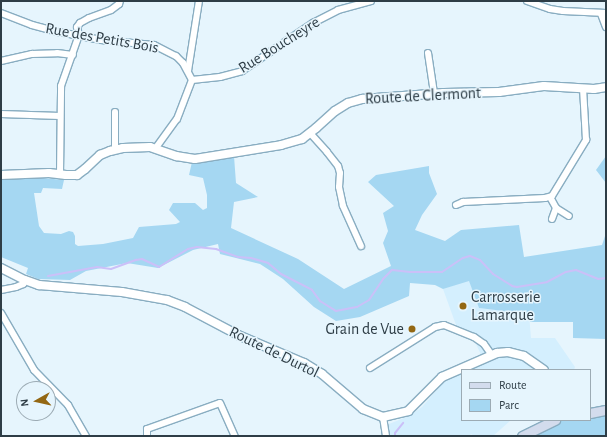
<!DOCTYPE html>
<style>
body{margin:0}
#map{position:relative;width:607px;height:437px;overflow:hidden;background:#e6f5fd;font-family:"Alegreya Sans",sans-serif}
div>[style]{position:absolute}
[style*='--x']{left:calc(var(--x)*1px);top:calc(var(--y)*1px);width:calc(var(--w)*1px);rotate:calc(var(--a)*1deg)}
.built>*{inset:0;background:#d4effe}
.green>*{inset:0;background:#a5d7f2}
.stream>*{height:2px;margin:-1px;padding:0 1px;transform-origin:1px;border-radius:1px;background:#cbc0f8}
.roads{filter:drop-shadow(1px 0 #89adc1) drop-shadow(-1px 0 #89adc1) drop-shadow(0 1px #89adc1) drop-shadow(0 -1px #89adc1)}
.minor>*{height:6px;margin:-3px;padding:0 3px;transform-origin:3px;border-radius:3px;background:#fff}
.tertiary>*{height:8px;margin:-4px;padding:0 4px;transform-origin:4px;border-radius:4px;background:#fff}
.secondary>*{height:9px;margin:-4.5px;padding:0 4.5px;transform-origin:4.5px;border-radius:4.5px;background:#d3dced}
.dots>*{width:11px;height:11px;translate:-50% -50%;box-sizing:border-box;border:2px solid #e6f5fd;border-radius:50%}
span{translate:-50% -50%;white-space:nowrap;text-align:center;line-height:1.15;-webkit-text-stroke:3px #e6f5fd;paint-order:stroke}
.street-label{font-size:16px;color:#2e3d46}
.poi-label{font-size:16px;color:#2e3d46}
.left{translate:0 -50%;text-align:left}
.right{translate:-100% -50%;text-align:right}
.frame{position:absolute;inset:0;border:2px solid #2e3d46;pointer-events:none}
.legend{position:absolute;left:461px;top:369px;width:130px;height:52px;box-sizing:border-box;background:#e6f5fd;border:1px solid #9cabb4;margin:0;padding:5px 7px;list-style:none;font-size:12px;color:#2e3d46}
.legend li{display:flex;align-items:center;gap:8px;height:20px}
.legend b{width:20px;border:1px solid #9cabb4}
.north{position:absolute;left:16px;top:381px;width:40px;height:40px;box-sizing:border-box;background:#e6f5fd;border:1px solid #9cabb4;border-radius:50%;rotate:262deg;font-size:11px;font-weight:700;line-height:16px;text-align:center;color:#2e3d46}
.north::after{content:'';display:block;margin:auto;width:14px;height:18px;background:#936713;clip-path:polygon(50% 0,100% 100%,50% 72%,0 100%)}
</style>
<div id="map">
<div class="built">
<div style="clip-path:polygon(469px 280px,479px 308px,529px 314px,531px 338px,555px 338px,575px 367px,574px 370px,469px 370px,485px 363px,475px 342px,456px 334px,456px 325px,443px 289px)"></div>
<div style="clip-path:polygon(462px 373px,462px 420px,511px 420px,493px 436px,474px 436px,471px 434px,470px 436px,391px 436px,388px 432px,389px 424px,409px 416px,422px 407px,442px 384px,450px 378px)"></div>
</div>
<div class="green">
<div style="clip-path:polygon(234px 156px,236px 183px,258px 197px,234px 202px,231px 228px,298px 259px,344px 289px,391px 266px,383px 243px,388px 231px,383px 213px,394px 206px,368px 182px,376px 175px,429px 166px,429px 173px,437px 194px,422px 215px,415px 230px,445px 241px,461px 230px,519px 225px,524px 257px,602px 245px,606px 233px,606px 339px,573px 338px,573px 322px,530px 322px,529px 314px,479px 308px,469px 281px,443px 289px,435px 285px,410px 283px,409px 296px,360px 317px,336px 321px,314px 307px,283px 279px,260px 264px,220px 254px,218px 244px,193px 250px,158px 268px,127px 263px,86px 271px,70px 280px,38px 279px,26px 274px,28px 268px,1px 257px,1px 179px,33px 177px,64px 180px,62px 189px,43px 188px,41px 193px,34px 193px,39px 226px,44px 233px,61px 234px,69px 231px,73px 232px,75px 236px,75px 244px,78px 246px,103px 244px,133px 238px,139px 227px,176px 224px,180px 222px,169px 210px,173px 203px,195px 203px,203px 210px,207px 208px,207px 195px,203px 178px,189px 175px,192px 162px)"></div>
<div style="clip-path:polygon(606px 156px,606px 183px,596px 170px)"></div>
<div style="clip-path:polygon(606px 410px,606px 436px,524px 436px,556px 420px,590px 420px,590px 413px)"></div>
</div>
<div class="stream">
<div style="--x:48;--y:276;--w:50;--a:-10.4"></div>
<div style="--x:97;--y:267;--w:14;--a:8"></div>
<div style="--x:111;--y:269;--w:27;--a:-20"></div>
<div style="--x:136;--y:260;--w:6;--a:-9"></div>
<div style="--x:142;--y:259;--w:19;--a:25"></div>
<div style="--x:159;--y:267;--w:34;--a:-32"></div>
<div style="--x:188;--y:249;--w:9;--a:-13"></div>
<div style="--x:197;--y:247;--w:19;--a:6"></div>
<div style="--x:216;--y:249;--w:23;--a:20"></div>
<div style="--x:238;--y:257;--w:13;--a:4"></div>
<div style="--x:251;--y:258;--w:18;--a:16"></div>
<div style="--x:268;--y:263;--w:17;--a:40"></div>
<div style="--x:281;--y:274;--w:35;--a:27"></div>
<div style="--x:312;--y:290;--w:14;--a:54"></div>
<div style="--x:320;--y:301;--w:19;--a:32"></div>
<div style="--x:336;--y:311;--w:21;--a:-11"></div>
<div style="--x:357;--y:307;--w:14;--a:-30"></div>
<div style="--x:369;--y:300;--w:25;--a:-56"></div>
<div style="--x:383;--y:279;--w:13;--a:-45"></div>
<div style="--x:392;--y:270;--w:18;--a:6"></div>
<div style="--x:410;--y:272;--w:32;--a:0"></div>
<div style="--x:442;--y:272;--w:25;--a:-34"></div>
<div style="--x:463;--y:258;--w:7;--a:-16"></div>
<div style="--x:470;--y:256;--w:11;--a:22"></div>
<div style="--x:480;--y:260;--w:19;--a:47"></div>
<div style="--x:493;--y:274;--w:22;--a:32"></div>
<div style="--x:512;--y:286;--w:5;--a:11"></div>
<div style="--x:517;--y:287;--w:30;--a:-9"></div>
<div style="--x:547;--y:282;--w:21;--a:-28"></div>
<div style="--x:566;--y:272;--w:10;--a:-11"></div>
<div style="--x:576;--y:270;--w:24;--a:22"></div>
<div style="--x:598;--y:279;--w:8;--a:-7"></div>
<div style="--x:395;--y:436;--w:3;--a:-90"></div>
<div style="--x:395;--y:433;--w:13;--a:-51"></div>
</div>
<div class="roads">
<div class="minor">
<div style="--x:527;--y:1;--w:24;--a:19"></div>
<div style="--x:550;--y:9;--w:13;--a:9"></div>
<div style="--x:563;--y:11;--w:43;--a:2.7"></div>
<div style="--x:1;--y:13;--w:33;--a:21"></div>
<div style="--x:32;--y:25;--w:28;--a:15"></div>
<div style="--x:59;--y:32;--w:43;--a:10.8"></div>
<div style="--x:101;--y:40;--w:53;--a:5.4"></div>
<div style="--x:154;--y:45;--w:25;--a:27"></div>
<div style="--x:176;--y:56;--w:10;--a:45"></div>
<div style="--x:183;--y:63;--w:19;--a:62"></div>
<div style="--x:601;--y:14;--w:14;--a:69"></div>
<div style="--x:428;--y:53;--w:40;--a:81.5"></div>
<div style="--x:1;--y:61;--w:32;--a:-13"></div>
<div style="--x:32;--y:54;--w:25;--a:-2"></div>
<div style="--x:57;--y:53;--w:16;--a:7"></div>
<div style="--x:188;--y:71;--w:71;--a:-81.1"></div>
<div style="--x:192;--y:80;--w:28;--a:-6"></div>
<div style="--x:220;--y:77;--w:23;--a:-15"></div>
<div style="--x:242;--y:71;--w:86;--a:-34.1"></div>
<div style="--x:313;--y:23;--w:28;--a:-27"></div>
<div style="--x:338;--y:10;--w:34;--a:-15"></div>
<div style="--x:115;--y:112;--w:37;--a:90"></div>
<div style="--x:1;--y:114;--w:59;--a:1.9"></div>
<div style="--x:310;--y:133;--w:25;--a:48"></div>
<div style="--x:327;--y:152;--w:18;--a:52"></div>
<div style="--x:338;--y:166;--w:7;--a:74"></div>
<div style="--x:340;--y:173;--w:14;--a:94"></div>
<div style="--x:339;--y:187;--w:19;--a:78"></div>
<div style="--x:343;--y:206;--w:44;--a:65.8"></div>
<div style="--x:155;--y:149;--w:37;--a:-54"></div>
<div style="--x:177;--y:119;--w:42;--a:-69"></div>
<div style="--x:60;--y:174;--w:88;--a:-89.3"></div>
<div style="--x:61;--y:86;--w:54;--a:-70.6"></div>
<div style="--x:79;--y:35;--w:8;--a:-104"></div>
<div style="--x:77;--y:27;--w:5;--a:-53"></div>
<div style="--x:80;--y:23;--w:10;--a:-29"></div>
<div style="--x:89;--y:18;--w:23;--a:-20"></div>
<div style="--x:111;--y:10;--w:10;--a:-37"></div>
<div style="--x:119;--y:4;--w:3;--a:-72"></div>
<div style="--x:550;--y:197;--w:13;--a:61"></div>
<div style="--x:556;--y:208;--w:15;--a:32"></div>
<div style="--x:456;--y:205;--w:8;--a:-23"></div>
<div style="--x:463;--y:202;--w:82;--a:-2.8"></div>
<div style="--x:545;--y:198;--w:7;--a:-16"></div>
<div style="--x:552;--y:196;--w:66;--a:-58.7"></div>
<div style="--x:586;--y:140;--w:52;--a:-93.3"></div>
<div style="--x:552;--y:219;--w:12;--a:-70"></div>
<div style="--x:1;--y:290;--w:15;--a:-11"></div>
<div style="--x:16;--y:287;--w:8;--a:-23"></div>
<div style="--x:23;--y:284;--w:4;--a:-63"></div>
<div style="--x:1;--y:313;--w:66;--a:59.9"></div>
<div style="--x:34;--y:370;--w:49;--a:45.8"></div>
<div style="--x:68;--y:405;--w:36;--a:60"></div>
<div style="--x:370;--y:368;--w:77;--a:-32.2"></div>
<div style="--x:435;--y:327;--w:9;--a:-13"></div>
<div style="--x:444;--y:325;--w:32;--a:22"></div>
<div style="--x:474;--y:337;--w:12;--a:35"></div>
<div style="--x:484;--y:344;--w:12;--a:55"></div>
<div style="--x:383;--y:417;--w:19;--a:81"></div>
<div style="--x:147;--y:436;--w:7;--a:-90"></div>
<div style="--x:147;--y:429;--w:77;--a:-19.6"></div>
<div style="--x:220;--y:403;--w:36;--a:66"></div>
</div>
<div class="tertiary">
<div style="--x:1;--y:175;--w:48;--a:-2.4"></div>
<div style="--x:49;--y:173;--w:17;--a:7"></div>
<div style="--x:66;--y:175;--w:11;--a:0"></div>
<div style="--x:77;--y:175;--w:10;--a:-37"></div>
<div style="--x:85;--y:169;--w:21;--a:-43"></div>
<div style="--x:100;--y:155;--w:11;--a:-22"></div>
<div style="--x:110;--y:151;--w:13;--a:-13"></div>
<div style="--x:123;--y:148;--w:27;--a:-2"></div>
<div style="--x:150;--y:147;--w:28;--a:19"></div>
<div style="--x:176;--y:156;--w:19;--a:9"></div>
<div style="--x:195;--y:159;--w:87;--a:-9.2"></div>
<div style="--x:281;--y:145;--w:22;--a:-16"></div>
<div style="--x:302;--y:139;--w:18;--a:-38"></div>
<div style="--x:316;--y:128;--w:25;--a:-42"></div>
<div style="--x:335;--y:111;--w:15;--a:-32"></div>
<div style="--x:348;--y:103;--w:15;--a:-16"></div>
<div style="--x:362;--y:99;--w:82;--a:-4.2"></div>
<div style="--x:444;--y:93;--w:55;--a:-1"></div>
<div style="--x:499;--y:92;--w:45;--a:-7.6"></div>
<div style="--x:544;--y:86;--w:50;--a:3.4"></div>
<div style="--x:594;--y:89;--w:12;--a:-9"></div>
<div style="--x:1;--y:268;--w:27;--a:27"></div>
<div style="--x:25;--y:280;--w:15;--a:20"></div>
<div style="--x:39;--y:285;--w:83;--a:4.8"></div>
<div style="--x:122;--y:292;--w:46;--a:10.1"></div>
<div style="--x:167;--y:300;--w:19;--a:21"></div>
<div style="--x:185;--y:307;--w:60;--a:27.8"></div>
<div style="--x:238;--y:335;--w:72;--a:23"></div>
<div style="--x:304;--y:363;--w:21;--a:31"></div>
<div style="--x:322;--y:374;--w:54;--a:40.5"></div>
<div style="--x:363;--y:409;--w:22;--a:22"></div>
<div style="--x:383;--y:417;--w:26;--a:-13"></div>
<div style="--x:408;--y:411;--w:48;--a:-45"></div>
<div style="--x:442;--y:377;--w:60;--a:-23.6"></div>
<div style="--x:497;--y:353;--w:11;--a:-5"></div>
<div style="--x:508;--y:352;--w:16;--a:14"></div>
<div style="--x:524;--y:356;--w:24;--a:35"></div>
</div>
<div class="secondary">
<div style="--x:590;--y:413;--w:16;--a:-11"></div>
<div style="--x:522;--y:436;--w:37;--a:-26"></div>
</div>
</div>
<div class="dots">
<div style="left:463px;top:306px;background:#936713"></div>
<div style="left:412px;top:329px;background:#936713"></div>
</div>
<div class="street-label">
<span style="left:102px;top:38px;rotate:10deg">Rue des Petits Bois</span>
<span style="left:279px;top:45px;rotate:-32deg">Rue Boucheyre</span>
<span style="left:423px;top:96px;rotate:-3deg">Route de Clermont</span>
<span style="left:274px;top:352px;rotate:26deg">Route de Durtol</span>
</div>
<div class="poi-label">
<span class="left" style="left:471px;top:306px">Carrosserie<br>Lamarque</span>
<span class="right" style="left:404px;top:329px">Grain de Vue</span>
</div>
<div class="frame"></div>
<ul class="legend">
<li><b style="height:5px;background:#d3dced"></b>Route</li>
<li><b style="height:11px;background:#a5d7f2"></b>Parc</li>
</ul>
<div class="north">N</div>
</div>
